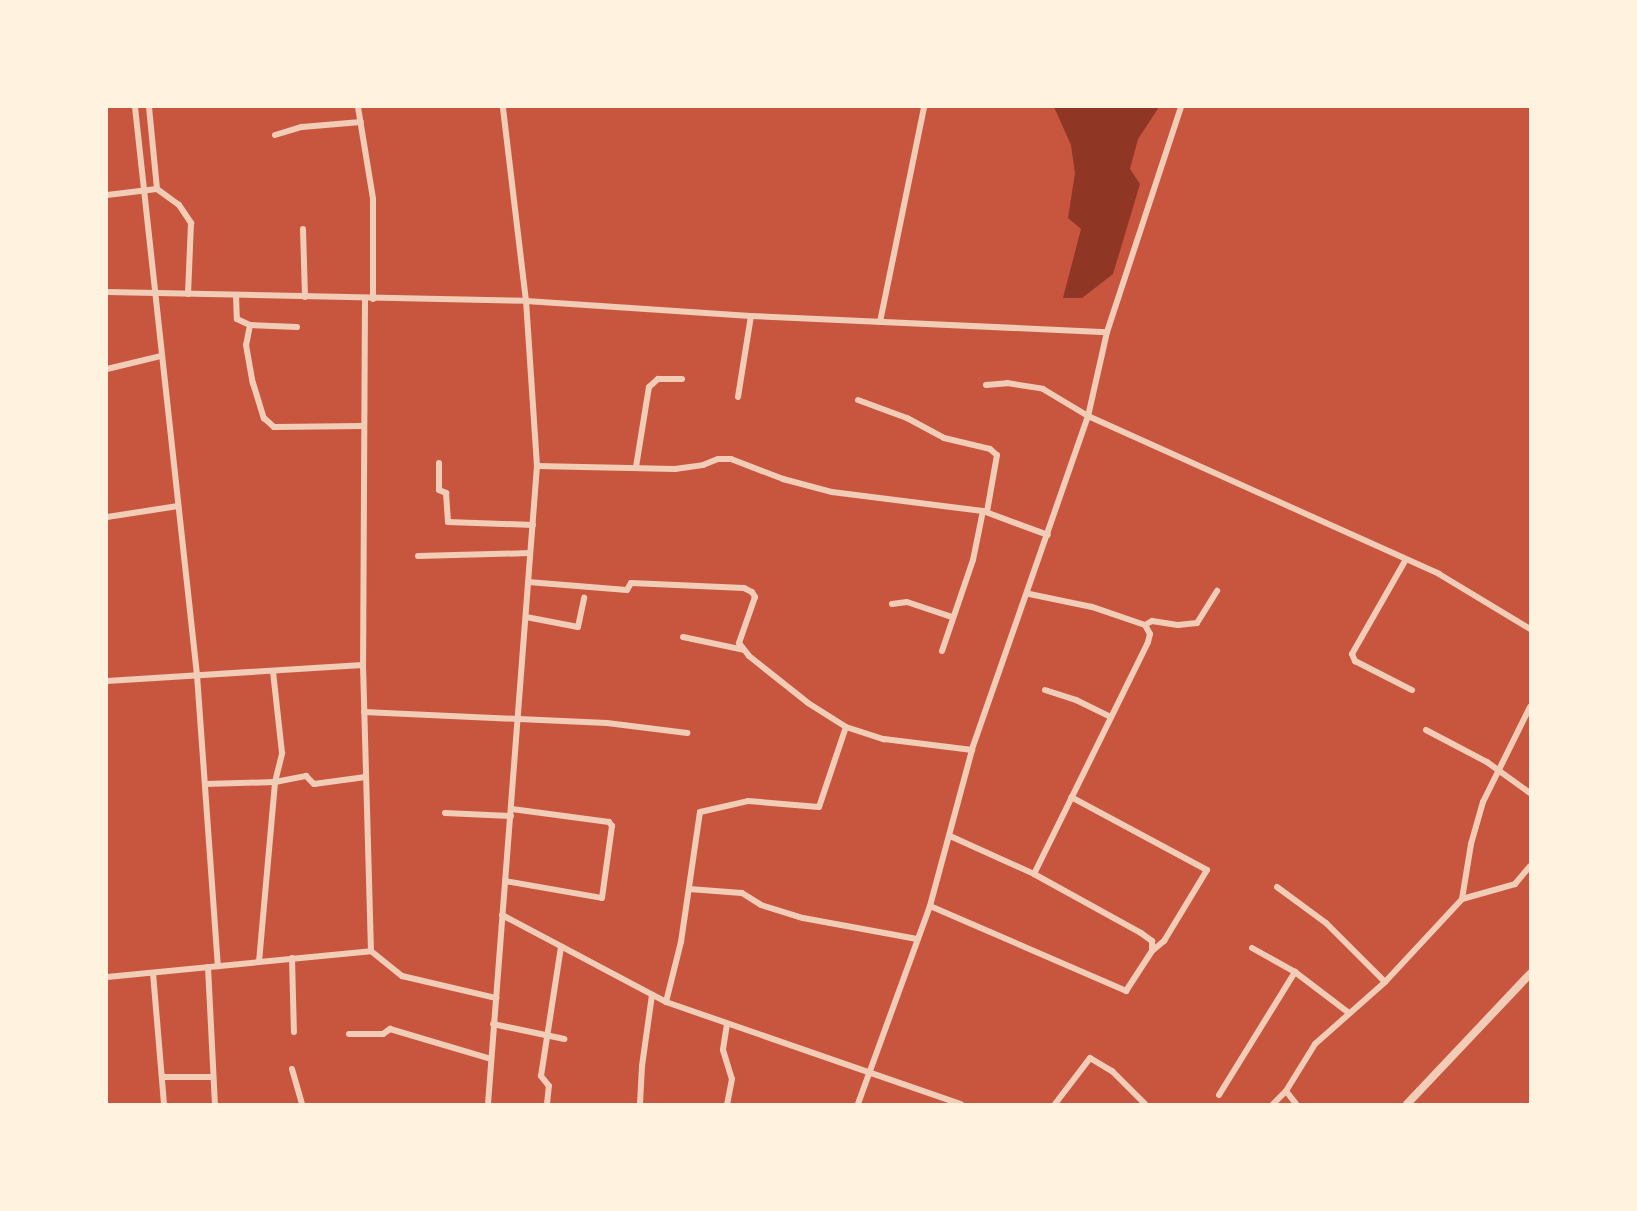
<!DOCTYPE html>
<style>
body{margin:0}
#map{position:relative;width:1637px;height:1211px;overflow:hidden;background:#c8553d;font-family:Signika,sans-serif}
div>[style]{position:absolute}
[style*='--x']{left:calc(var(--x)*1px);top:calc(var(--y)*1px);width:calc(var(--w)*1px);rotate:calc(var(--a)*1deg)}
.water>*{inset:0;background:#8f3625}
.minor>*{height:6px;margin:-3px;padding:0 3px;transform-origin:3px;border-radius:3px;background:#f1ccb7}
.tertiary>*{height:8px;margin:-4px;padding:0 4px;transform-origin:4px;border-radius:4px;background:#f1ccb7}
span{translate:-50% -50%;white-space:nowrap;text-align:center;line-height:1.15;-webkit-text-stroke:5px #fff3e0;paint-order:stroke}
.frame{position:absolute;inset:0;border:108px solid #fff3e0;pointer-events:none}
</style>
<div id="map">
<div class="water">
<div style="clip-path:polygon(1054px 107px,1159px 107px,1138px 139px,1130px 169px,1140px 184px,1113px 274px,1082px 298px,1063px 298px,1081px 229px,1068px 218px,1075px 173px,1071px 145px)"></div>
</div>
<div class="minor">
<div style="--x:135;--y:107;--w:571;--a:83.77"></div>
<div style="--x:197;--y:675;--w:292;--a:85.9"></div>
<div style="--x:149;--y:107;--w:82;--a:84.4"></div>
<div style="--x:157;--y:189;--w:27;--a:36"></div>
<div style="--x:179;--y:205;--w:22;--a:56"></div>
<div style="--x:191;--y:223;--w:71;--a:92.4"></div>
<div style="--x:358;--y:107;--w:93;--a:80.7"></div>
<div style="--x:373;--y:199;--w:100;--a:90"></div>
<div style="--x:275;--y:135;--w:28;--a:-17"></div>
<div style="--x:302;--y:127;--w:59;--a:-4.8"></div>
<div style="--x:107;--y:195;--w:50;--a:-6.8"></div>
<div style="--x:303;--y:229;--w:68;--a:88.3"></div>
<div style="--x:107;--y:292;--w:419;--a:1.2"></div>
<div style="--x:526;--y:301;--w:225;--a:3.8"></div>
<div style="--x:751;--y:316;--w:356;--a:2.6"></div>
<div style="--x:1107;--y:332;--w:86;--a:102.7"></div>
<div style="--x:1088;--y:416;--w:354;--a:109.2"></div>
<div style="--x:972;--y:750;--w:162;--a:105.1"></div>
<div style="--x:930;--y:906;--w:211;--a:110"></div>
<div style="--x:236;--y:295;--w:24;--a:88"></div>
<div style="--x:237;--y:319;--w:14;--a:25"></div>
<div style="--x:365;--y:298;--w:367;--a:90.3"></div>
<div style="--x:363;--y:665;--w:286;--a:88.4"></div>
<div style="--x:880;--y:322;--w:219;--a:-78.4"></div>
<div style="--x:297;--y:327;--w:47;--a:-177.6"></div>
<div style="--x:250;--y:325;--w:20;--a:101"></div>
<div style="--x:246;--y:345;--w:39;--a:80"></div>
<div style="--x:253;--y:383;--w:37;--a:73"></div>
<div style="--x:264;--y:418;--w:13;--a:42"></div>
<div style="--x:274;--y:427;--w:88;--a:-0.7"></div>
<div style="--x:1107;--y:332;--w:237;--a:-71.8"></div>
<div style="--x:107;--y:369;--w:56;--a:-13.5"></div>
<div style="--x:986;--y:385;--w:21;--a:-5"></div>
<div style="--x:1007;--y:383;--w:36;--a:9"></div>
<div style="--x:1043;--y:389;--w:52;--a:31"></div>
<div style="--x:1088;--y:416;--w:385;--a:24.2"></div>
<div style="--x:1439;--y:574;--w:106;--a:31.1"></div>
<div style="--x:738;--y:397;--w:82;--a:-80.9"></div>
<div style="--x:858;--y:400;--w:52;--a:20.2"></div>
<div style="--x:907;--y:418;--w:42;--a:28.4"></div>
<div style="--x:944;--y:438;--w:47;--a:13.4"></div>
<div style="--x:990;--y:449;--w:9;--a:41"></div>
<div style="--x:997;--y:455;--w:58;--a:100"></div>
<div style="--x:439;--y:463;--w:27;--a:90"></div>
<div style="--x:439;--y:490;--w:8;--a:23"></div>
<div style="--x:446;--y:493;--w:29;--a:86"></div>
<div style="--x:448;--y:522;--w:85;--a:2"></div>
<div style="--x:537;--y:466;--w:138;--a:1.2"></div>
<div style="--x:675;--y:469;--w:28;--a:-8"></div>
<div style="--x:703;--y:465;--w:16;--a:-22"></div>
<div style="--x:718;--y:459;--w:13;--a:0"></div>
<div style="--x:731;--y:459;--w:56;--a:21"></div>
<div style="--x:783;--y:479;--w:51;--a:14.9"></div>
<div style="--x:832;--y:492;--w:152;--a:7.2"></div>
<div style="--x:983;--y:511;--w:69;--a:20.3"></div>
<div style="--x:636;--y:467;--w:81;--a:-80.8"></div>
<div style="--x:649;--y:387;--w:12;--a:-42"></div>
<div style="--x:658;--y:379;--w:24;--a:0"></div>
<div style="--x:107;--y:517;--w:72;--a:-8.8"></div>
<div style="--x:418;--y:556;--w:112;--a:-1.5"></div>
<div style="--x:1405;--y:561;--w:107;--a:119.7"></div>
<div style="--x:1352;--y:654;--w:8;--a:67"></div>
<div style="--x:1355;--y:661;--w:64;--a:27"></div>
<div style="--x:528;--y:582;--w:99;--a:4.6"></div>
<div style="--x:627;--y:590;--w:8;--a:-60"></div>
<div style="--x:631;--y:583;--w:113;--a:2.5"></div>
<div style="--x:744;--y:588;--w:9;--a:27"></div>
<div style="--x:752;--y:592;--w:6;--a:59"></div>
<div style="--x:755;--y:597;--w:49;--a:109.2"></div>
<div style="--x:739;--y:643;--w:16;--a:52"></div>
<div style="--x:749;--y:656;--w:75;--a:38.5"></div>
<div style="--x:808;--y:703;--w:45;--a:32.3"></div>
<div style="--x:846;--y:727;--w:40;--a:18"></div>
<div style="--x:884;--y:739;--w:89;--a:7.1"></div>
<div style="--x:892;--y:604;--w:15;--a:-8"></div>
<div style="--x:907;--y:602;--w:47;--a:18.4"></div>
<div style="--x:526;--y:617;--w:53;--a:10.9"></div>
<div style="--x:578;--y:627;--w:30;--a:-78"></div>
<div style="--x:1145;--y:625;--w:8;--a:-30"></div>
<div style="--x:1152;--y:621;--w:26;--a:9"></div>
<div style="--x:1178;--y:625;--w:19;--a:-6"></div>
<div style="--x:1197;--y:623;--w:38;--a:-58"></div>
<div style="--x:683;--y:637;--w:62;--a:12"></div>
<div style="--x:942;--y:651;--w:96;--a:-71.2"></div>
<div style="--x:973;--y:560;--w:50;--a:-78.5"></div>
<div style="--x:107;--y:681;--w:256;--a:-3.6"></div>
<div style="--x:1045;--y:690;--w:33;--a:18"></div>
<div style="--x:1076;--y:700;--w:39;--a:26"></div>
<div style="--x:364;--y:712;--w:243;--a:2.6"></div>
<div style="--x:607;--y:723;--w:81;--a:7.1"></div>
<div style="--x:1426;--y:730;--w:69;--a:27.7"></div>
<div style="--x:1487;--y:762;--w:53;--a:35.8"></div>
<div style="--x:205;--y:784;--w:70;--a:-1.6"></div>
<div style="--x:275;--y:782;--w:30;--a:-76"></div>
<div style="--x:282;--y:753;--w:82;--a:-96.3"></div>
<div style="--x:445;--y:813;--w:66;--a:2.6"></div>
<div style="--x:950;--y:836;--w:92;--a:24.3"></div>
<div style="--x:1034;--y:874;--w:258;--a:-63.8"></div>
<div style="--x:1148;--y:642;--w:8;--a:-76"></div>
<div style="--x:1150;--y:634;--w:10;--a:-119"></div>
<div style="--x:1145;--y:625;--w:56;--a:-161.2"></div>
<div style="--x:1092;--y:607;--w:64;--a:-168.3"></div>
<div style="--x:1034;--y:874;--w:122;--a:28.9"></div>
<div style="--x:1141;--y:933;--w:14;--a:36"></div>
<div style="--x:1152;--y:941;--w:9;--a:90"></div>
<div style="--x:505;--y:881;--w:98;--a:9.9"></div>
<div style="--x:602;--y:898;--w:73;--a:-82.1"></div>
<div style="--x:612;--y:826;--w:5;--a:-127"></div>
<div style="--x:609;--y:822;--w:98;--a:-172.4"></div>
<div style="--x:1277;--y:887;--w:61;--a:36.3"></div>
<div style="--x:1326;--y:923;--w:83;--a:45"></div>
<div style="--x:689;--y:889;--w:53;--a:4.3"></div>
<div style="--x:742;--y:893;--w:22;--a:32"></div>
<div style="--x:761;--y:905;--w:44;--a:17.2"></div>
<div style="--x:803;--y:918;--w:116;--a:10.4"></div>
<div style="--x:1462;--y:899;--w:56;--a:-80.7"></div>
<div style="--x:1471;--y:844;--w:44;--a:-74.1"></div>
<div style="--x:1483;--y:802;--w:106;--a:-63.7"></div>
<div style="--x:930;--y:906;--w:214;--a:23.4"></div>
<div style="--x:1126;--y:991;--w:48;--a:-57"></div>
<div style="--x:1152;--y:951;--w:16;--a:-40"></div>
<div style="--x:1164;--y:941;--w:83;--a:-58.8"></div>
<div style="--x:1207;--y:870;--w:154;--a:-151.8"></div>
<div style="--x:502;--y:915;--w:186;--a:27.9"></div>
<div style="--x:666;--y:1002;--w:312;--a:19.1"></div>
<div style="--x:1252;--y:948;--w:49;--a:29.2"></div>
<div style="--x:1295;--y:972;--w:68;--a:37.2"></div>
<div style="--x:292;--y:958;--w:74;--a:88.5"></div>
<div style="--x:259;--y:962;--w:181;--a:-84.9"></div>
<div style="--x:275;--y:782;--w:32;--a:-11"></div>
<div style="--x:306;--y:776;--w:11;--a:45"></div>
<div style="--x:314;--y:784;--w:52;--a:-7.7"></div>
<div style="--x:208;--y:967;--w:137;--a:87.1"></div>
<div style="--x:153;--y:973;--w:131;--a:85.2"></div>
<div style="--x:107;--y:977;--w:265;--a:-5.6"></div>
<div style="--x:371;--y:951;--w:40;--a:39"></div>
<div style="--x:402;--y:976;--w:97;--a:13.2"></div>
<div style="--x:666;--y:1002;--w:62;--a:-76"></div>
<div style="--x:681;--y:942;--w:131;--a:-81.7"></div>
<div style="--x:700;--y:812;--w:49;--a:-12.9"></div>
<div style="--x:748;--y:801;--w:71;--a:4.8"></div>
<div style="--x:819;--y:807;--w:84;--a:-71.4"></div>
<div style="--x:493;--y:1024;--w:73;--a:11.9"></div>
<div style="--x:727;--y:1024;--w:26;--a:99"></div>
<div style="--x:723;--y:1050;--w:30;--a:73"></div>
<div style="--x:732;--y:1079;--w:25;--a:101"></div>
<div style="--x:349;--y:1034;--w:34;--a:0"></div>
<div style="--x:383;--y:1034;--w:9;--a:-36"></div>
<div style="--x:390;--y:1029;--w:105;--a:16.5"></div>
<div style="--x:292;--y:1069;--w:36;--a:74"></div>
<div style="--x:162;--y:1077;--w:51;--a:0"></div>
<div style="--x:1286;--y:1091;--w:16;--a:52"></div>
<div style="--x:1219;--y:1095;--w:145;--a:-58.3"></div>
<div style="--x:488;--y:1104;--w:640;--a:-85.61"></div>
<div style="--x:537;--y:466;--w:165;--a:-93.8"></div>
<div style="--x:526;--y:301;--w:195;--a:-96.8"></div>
<div style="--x:547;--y:1104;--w:18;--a:-84"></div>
<div style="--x:549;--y:1086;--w:13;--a:-129"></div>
<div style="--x:541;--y:1076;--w:131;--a:-81.2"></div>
<div style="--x:640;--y:1104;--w:38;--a:-87"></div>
<div style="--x:642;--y:1066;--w:72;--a:-82"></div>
<div style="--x:1055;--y:1104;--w:58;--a:-52.7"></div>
<div style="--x:1090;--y:1058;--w:26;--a:31"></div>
<div style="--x:1112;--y:1071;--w:47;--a:45"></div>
<div style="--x:1273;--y:1104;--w:18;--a:-45"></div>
<div style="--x:1286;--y:1091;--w:55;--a:-58.3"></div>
<div style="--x:1315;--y:1044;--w:94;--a:-41.5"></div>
<div style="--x:1385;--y:982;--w:113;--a:-47.1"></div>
<div style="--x:1462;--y:899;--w:55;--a:-15.8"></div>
<div style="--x:1515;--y:884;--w:23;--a:-50"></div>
</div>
<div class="tertiary">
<div style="--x:1407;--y:1104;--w:179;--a:-46.6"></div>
</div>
<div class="frame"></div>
</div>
